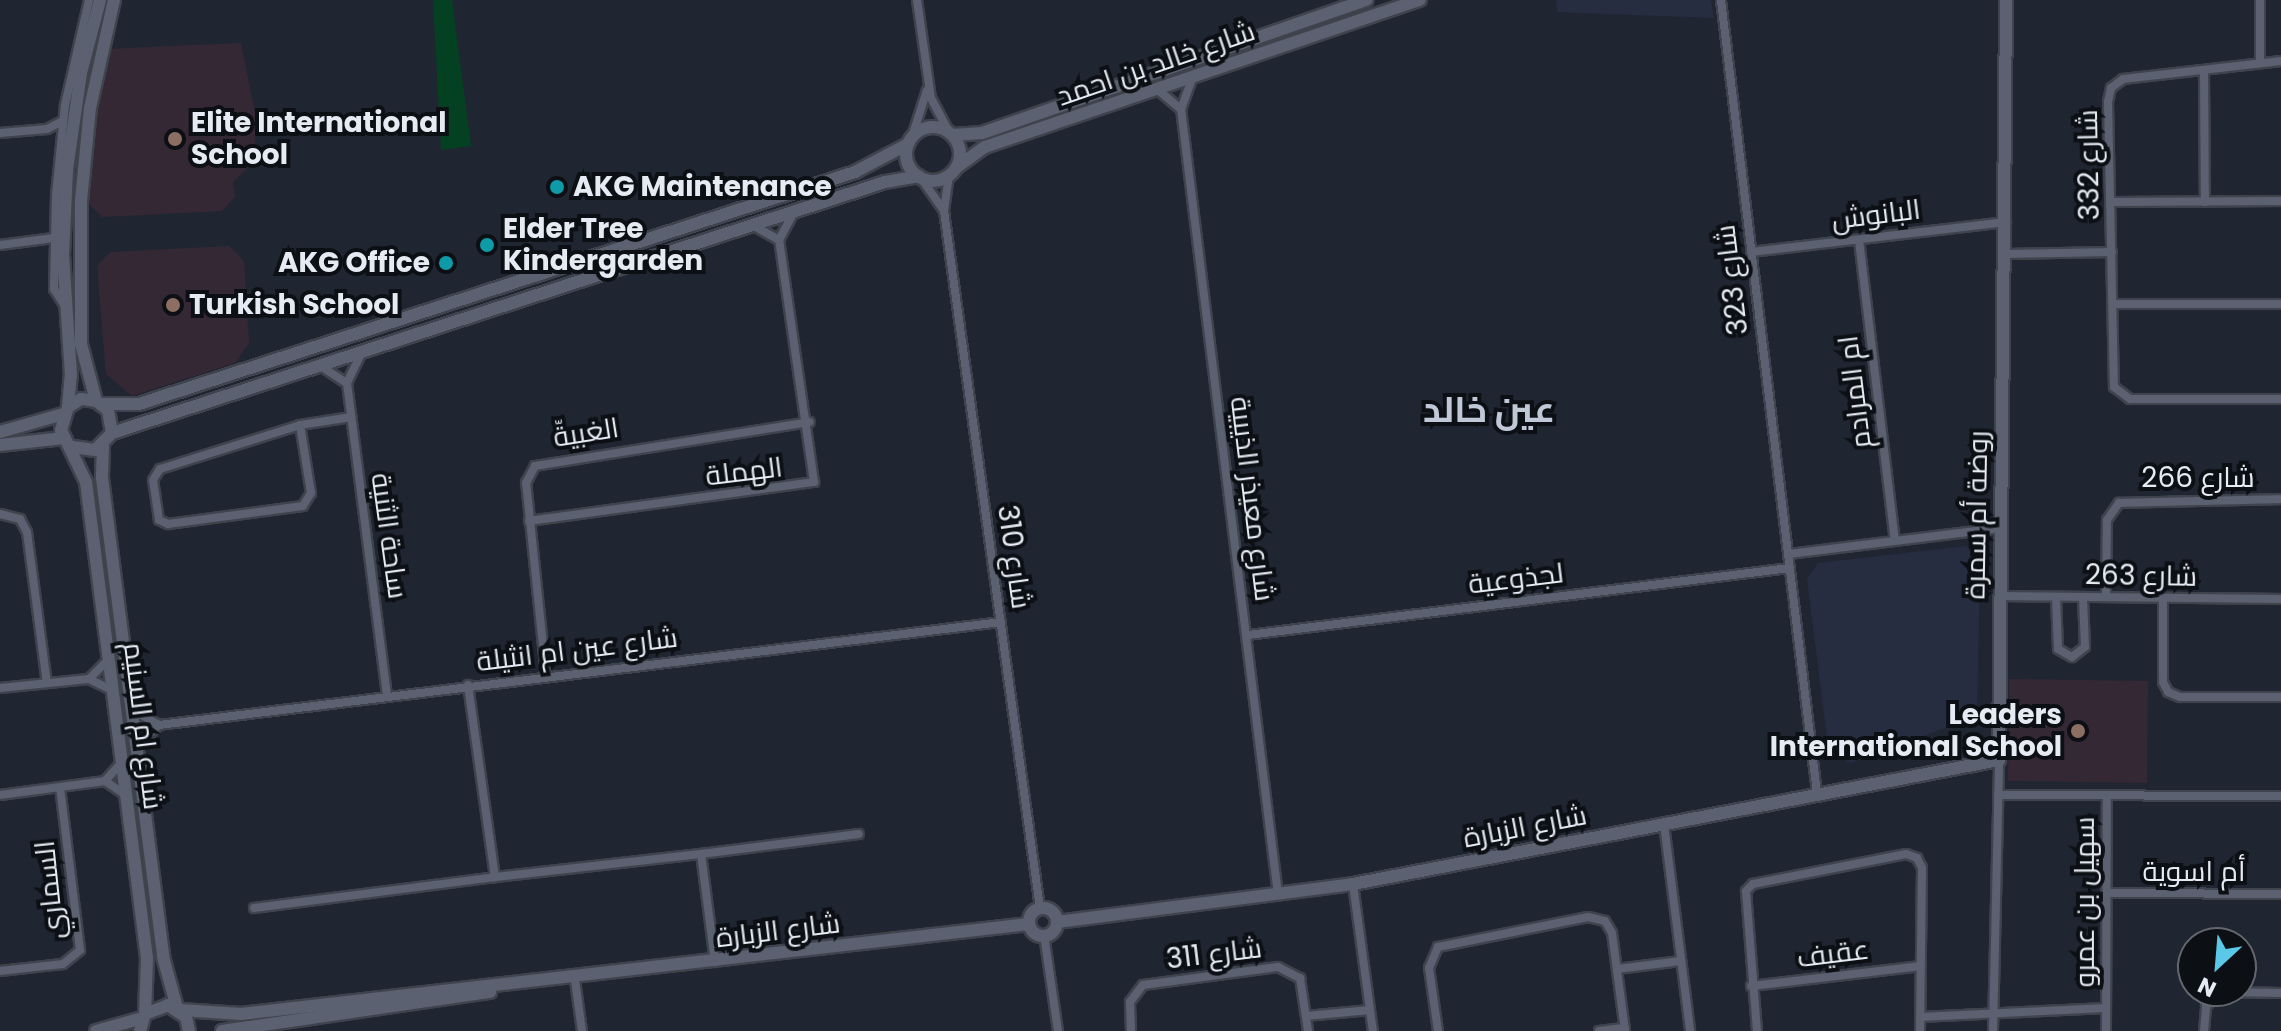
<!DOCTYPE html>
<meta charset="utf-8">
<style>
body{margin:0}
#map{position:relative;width:2281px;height:1031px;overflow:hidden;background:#202532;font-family:Poppins,Cairo,sans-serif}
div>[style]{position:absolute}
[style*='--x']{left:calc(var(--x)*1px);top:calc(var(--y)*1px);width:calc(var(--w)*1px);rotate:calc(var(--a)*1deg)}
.built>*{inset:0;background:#262d40}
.education>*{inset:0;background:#352835}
.green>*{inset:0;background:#044122}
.roads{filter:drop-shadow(2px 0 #3f434d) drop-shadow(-2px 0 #3f434d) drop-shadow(0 2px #3f434d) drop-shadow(0 -2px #3f434d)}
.street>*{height:8px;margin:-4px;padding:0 4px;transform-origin:4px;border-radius:4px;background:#5b6170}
.secondary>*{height:12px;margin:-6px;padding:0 6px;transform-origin:6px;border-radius:6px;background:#5b6170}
.secondary>.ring{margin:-6px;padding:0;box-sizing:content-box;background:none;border:12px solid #5b6170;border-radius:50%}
.dots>*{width:22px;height:22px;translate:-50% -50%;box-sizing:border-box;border:4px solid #0c0f14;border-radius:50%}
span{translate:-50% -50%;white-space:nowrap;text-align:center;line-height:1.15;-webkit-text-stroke:8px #0c0f14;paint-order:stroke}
.street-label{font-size:28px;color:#e6eaf3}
.poi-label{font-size:28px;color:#e6eaf3;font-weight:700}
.left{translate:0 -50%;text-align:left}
.right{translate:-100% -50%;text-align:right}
.district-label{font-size:36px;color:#c0c8d8;font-weight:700}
.north{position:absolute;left:2177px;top:927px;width:80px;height:80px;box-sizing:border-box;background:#0c0f14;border:2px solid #63676d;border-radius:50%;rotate:206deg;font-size:22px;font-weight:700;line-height:32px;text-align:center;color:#e6eaf3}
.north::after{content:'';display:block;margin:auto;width:28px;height:36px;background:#5bc8e7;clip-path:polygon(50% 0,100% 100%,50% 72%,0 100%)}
</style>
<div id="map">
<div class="built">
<div style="clip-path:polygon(1556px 0,1711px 0,1714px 18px,1557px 12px)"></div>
<div style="clip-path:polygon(1966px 546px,1980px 563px,1977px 716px,1851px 763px,1829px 753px,1807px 579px,1818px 563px)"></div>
</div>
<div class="education">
<div style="clip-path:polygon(241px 43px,256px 118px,255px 160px,233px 182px,235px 197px,222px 211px,102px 217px,88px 203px,105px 49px)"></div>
<div style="clip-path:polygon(229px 246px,244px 261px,249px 343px,235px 363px,132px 396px,106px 374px,97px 266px,111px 252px)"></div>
<div style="clip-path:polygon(2009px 679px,2148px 681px,2147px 783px,2008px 781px)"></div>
</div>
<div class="green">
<div style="clip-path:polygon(433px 0,452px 0,471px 146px,441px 150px)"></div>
</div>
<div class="roads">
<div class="street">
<div style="--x:917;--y:0;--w:99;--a:81.9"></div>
<div style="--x:931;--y:98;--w:38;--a:62"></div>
<div style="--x:1721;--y:0;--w:799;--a:83.1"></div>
<div style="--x:2281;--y:61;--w:159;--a:173.5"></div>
<div style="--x:2123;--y:79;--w:15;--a:143"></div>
<div style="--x:2111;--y:88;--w:14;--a:102"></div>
<div style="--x:2108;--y:102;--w:285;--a:88.8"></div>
<div style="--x:2114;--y:387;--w:20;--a:37"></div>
<div style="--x:2130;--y:399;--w:151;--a:0"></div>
<div style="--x:2260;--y:63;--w:63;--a:-90"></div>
<div style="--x:2204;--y:70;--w:132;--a:89.6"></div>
<div style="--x:1192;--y:79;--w:32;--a:110"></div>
<div style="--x:1181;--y:109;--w:791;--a:82.96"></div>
<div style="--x:1158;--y:90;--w:30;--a:40"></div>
<div style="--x:0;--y:133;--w:47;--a:-4.9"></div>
<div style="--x:47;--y:129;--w:18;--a:-27"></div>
<div style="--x:912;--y:137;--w:49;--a:-72.3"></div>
<div style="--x:949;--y:175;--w:36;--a:98"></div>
<div style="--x:944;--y:211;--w:704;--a:82.16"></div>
<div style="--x:921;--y:178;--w:40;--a:55.1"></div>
<div style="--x:2112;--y:202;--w:169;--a:-0.3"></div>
<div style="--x:752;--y:225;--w:31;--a:29"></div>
<div style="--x:1859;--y:240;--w:302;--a:83.2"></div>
<div style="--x:0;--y:245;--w:54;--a:-7.4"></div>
<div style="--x:1751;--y:252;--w:257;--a:-6.7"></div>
<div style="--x:2005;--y:254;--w:107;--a:-1.1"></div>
<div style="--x:2113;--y:304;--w:168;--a:0"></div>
<div style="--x:66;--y:308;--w:22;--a:-122"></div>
<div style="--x:54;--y:289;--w:94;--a:-88.8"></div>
<div style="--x:56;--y:195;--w:90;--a:-84.3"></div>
<div style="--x:65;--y:105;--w:108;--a:-77.1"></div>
<div style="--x:361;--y:354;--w:32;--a:116"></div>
<div style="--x:347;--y:383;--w:315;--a:82.7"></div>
<div style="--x:322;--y:367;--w:30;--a:33"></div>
<div style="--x:300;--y:425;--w:69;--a:80.8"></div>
<div style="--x:311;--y:493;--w:15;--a:122"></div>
<div style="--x:303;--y:506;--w:136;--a:172.4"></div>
<div style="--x:168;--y:524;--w:10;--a:-156"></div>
<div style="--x:159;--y:520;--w:40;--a:-98.5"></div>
<div style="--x:153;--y:480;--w:13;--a:-58"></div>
<div style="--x:160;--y:469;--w:147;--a:-17.4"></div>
<div style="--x:300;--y:425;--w:52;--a:-8.9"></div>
<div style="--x:0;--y:514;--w:21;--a:14"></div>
<div style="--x:20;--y:519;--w:15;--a:62"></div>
<div style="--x:27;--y:532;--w:152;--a:82.5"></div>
<div style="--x:529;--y:521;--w:288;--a:-7.8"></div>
<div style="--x:814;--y:482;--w:245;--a:-98.2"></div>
<div style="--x:779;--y:240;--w:30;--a:-62"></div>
<div style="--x:1789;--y:554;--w:213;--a:-7"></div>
<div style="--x:2000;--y:596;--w:281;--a:0.6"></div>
<div style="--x:2056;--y:597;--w:52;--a:87.8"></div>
<div style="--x:2058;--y:649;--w:16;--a:30"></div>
<div style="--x:2072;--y:657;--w:16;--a:-38"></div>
<div style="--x:2085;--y:647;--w:50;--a:-92.3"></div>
<div style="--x:2106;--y:597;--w:77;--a:-89.3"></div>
<div style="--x:2107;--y:520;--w:21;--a:-55"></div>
<div style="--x:2119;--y:503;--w:162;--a:-1.4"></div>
<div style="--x:2163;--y:598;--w:84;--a:90"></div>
<div style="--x:2163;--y:682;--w:11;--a:63"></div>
<div style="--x:2168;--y:692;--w:13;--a:23"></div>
<div style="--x:2180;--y:697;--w:101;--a:0"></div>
<div style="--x:1248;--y:635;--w:546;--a:-7.05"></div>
<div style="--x:546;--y:675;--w:193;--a:-95.9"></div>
<div style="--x:526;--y:483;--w:19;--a:-62"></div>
<div style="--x:535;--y:466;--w:278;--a:-9.1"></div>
<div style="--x:89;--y:679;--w:27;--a:-45"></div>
<div style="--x:468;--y:685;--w:194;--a:82"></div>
<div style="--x:495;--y:877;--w:207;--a:-6.4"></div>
<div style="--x:701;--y:854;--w:109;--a:82.6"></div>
<div style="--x:0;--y:688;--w:89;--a:-5.8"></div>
<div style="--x:89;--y:679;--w:25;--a:26"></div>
<div style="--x:133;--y:710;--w:30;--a:30"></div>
<div style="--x:159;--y:725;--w:848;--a:-6.97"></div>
<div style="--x:136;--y:747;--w:32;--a:-44"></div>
<div style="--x:105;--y:781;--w:25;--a:-48"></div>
<div style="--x:0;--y:795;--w:106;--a:-7.6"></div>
<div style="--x:105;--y:781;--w:25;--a:34"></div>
<div style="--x:1998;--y:795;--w:283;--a:0.2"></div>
<div style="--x:1664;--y:824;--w:209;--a:82.8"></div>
<div style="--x:701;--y:854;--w:159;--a:-7.2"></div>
<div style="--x:1353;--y:884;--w:148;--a:82.3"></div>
<div style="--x:2107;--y:893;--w:174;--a:0.3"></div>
<div style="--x:254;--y:908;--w:243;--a:-7.3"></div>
<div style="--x:1044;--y:935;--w:97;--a:81.7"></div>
<div style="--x:1617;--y:969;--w:64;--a:-7.1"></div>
<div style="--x:0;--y:971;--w:63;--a:-6.3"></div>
<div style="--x:63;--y:964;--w:22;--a:-39"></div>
<div style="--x:80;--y:950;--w:164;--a:-97"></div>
<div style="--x:575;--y:980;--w:51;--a:82.2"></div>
<div style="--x:1751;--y:986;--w:170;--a:-6.7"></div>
<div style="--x:1306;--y:1016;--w:64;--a:-5.4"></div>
<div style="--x:1920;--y:1017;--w:186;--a:-2.8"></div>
<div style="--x:1131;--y:1031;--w:29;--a:-92"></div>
<div style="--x:1130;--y:1002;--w:21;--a:-53"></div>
<div style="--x:1143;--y:985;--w:136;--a:-7.6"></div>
<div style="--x:1278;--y:967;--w:25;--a:27"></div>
<div style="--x:1300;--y:978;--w:54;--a:81.4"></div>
<div style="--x:1438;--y:1031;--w:64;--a:-98.1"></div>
<div style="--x:1429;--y:968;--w:23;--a:-67"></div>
<div style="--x:1438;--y:947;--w:153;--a:-11.3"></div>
<div style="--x:1588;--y:917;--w:17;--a:13"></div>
<div style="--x:1605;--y:921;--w:14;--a:60"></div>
<div style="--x:1612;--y:933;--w:99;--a:82.4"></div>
<div style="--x:1599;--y:1031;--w:26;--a:-7"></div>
<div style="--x:1757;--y:1031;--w:140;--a:-94.5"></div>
<div style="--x:1746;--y:891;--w:10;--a:-45"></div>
<div style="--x:1753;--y:884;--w:156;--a:-11.1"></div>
<div style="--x:1906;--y:854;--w:12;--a:20"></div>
<div style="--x:1917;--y:858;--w:11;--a:63"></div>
<div style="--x:1922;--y:868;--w:163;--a:90.7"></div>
<div style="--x:1993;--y:1031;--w:271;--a:-88.7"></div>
<div style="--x:2106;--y:1031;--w:234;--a:-89.8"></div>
<div style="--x:2204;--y:1031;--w:25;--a:-85"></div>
<div style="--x:2206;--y:1006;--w:21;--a:-41"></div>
<div style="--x:2222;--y:992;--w:59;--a:1"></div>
</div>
<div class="secondary">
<div class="ring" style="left:906px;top:127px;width:42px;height:42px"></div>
<div style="--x:953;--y:135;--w:29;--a:-4"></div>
<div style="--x:982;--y:133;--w:407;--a:-19.1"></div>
<div style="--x:957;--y:167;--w:34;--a:-36"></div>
<div style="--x:985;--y:147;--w:459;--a:-18.7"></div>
<div style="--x:96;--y:401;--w:59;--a:-104.7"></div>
<div style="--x:81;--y:344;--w:143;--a:-90"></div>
<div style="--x:81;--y:201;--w:93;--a:-84.5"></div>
<div style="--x:90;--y:108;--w:111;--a:-77.5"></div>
<div style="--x:101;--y:404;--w:38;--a:0"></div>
<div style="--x:139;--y:404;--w:753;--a:-17.95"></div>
<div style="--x:855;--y:172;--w:60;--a:-27.8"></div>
<div style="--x:68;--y:407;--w:32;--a:-85"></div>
<div style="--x:71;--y:375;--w:120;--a:-93.8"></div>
<div style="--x:63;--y:255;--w:85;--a:-87.3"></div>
<div style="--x:67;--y:170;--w:98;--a:-81.8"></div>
<div style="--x:81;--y:73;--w:75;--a:-75.4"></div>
<div style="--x:0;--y:432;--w:66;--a:-15.9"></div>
<div style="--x:112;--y:433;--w:813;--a:-17.99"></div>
<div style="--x:885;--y:182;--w:34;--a:-10"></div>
<div style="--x:0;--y:445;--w:64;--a:-6.2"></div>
<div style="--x:103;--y:446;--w:32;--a:92"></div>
<div style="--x:102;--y:478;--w:483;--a:82.7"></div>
<div style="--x:163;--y:957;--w:53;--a:74.6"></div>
<div style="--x:73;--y:447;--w:22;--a:8"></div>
<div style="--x:95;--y:450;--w:24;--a:-45"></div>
<div style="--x:112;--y:433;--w:23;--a:-100"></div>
<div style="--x:108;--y:410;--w:15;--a:-143"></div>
<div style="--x:96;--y:401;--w:15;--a:-172"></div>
<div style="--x:81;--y:399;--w:15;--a:148"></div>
<div style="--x:68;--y:407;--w:24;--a:107"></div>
<div style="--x:61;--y:430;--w:58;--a:64.3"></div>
<div style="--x:86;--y:482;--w:480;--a:82.7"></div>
<div style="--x:147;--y:958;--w:56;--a:92"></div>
<div class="ring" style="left:1029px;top:908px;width:16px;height:16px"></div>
<div style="--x:1057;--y:922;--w:298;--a:-7.3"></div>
<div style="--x:1353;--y:884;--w:658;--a:-10.87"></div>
<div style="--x:1999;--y:760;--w:760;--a:-89.47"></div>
<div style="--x:181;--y:1010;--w:60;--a:3.8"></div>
<div style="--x:241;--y:1014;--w:793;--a:-6.52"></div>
<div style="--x:96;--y:1031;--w:49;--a:-15.5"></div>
<div style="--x:140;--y:1031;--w:18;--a:-74"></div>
<div style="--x:145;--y:1014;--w:25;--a:-21"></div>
<div style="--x:168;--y:1005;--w:22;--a:34"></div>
<div style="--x:186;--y:1017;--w:14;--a:78"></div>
<div style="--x:222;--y:1031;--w:271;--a:-8.3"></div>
</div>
</div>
<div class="dots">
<div style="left:175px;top:139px;background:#8d6e63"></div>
<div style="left:557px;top:187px;background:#0f9aa8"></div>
<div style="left:487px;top:245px;background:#0f9aa8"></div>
<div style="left:446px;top:263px;background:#0f9aa8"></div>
<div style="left:173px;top:305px;background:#8d6e63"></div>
<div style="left:2078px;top:731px;background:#8d6e63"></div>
</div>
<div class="street-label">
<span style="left:1156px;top:64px;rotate:-19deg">شارع خالد بن احمد</span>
<span style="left:2089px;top:165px;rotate:-91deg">شارع 332</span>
<span style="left:1876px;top:215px;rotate:-7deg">البانوش</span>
<span style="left:1732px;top:280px;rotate:-97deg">شارع 323</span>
<span style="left:1855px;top:392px;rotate:-97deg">ام المرادم</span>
<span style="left:586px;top:433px;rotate:-9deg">الغبيةّ</span>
<span style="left:744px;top:472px;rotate:-7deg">الهملة</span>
<span style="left:2198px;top:478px">شارع 266</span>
<span style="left:1252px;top:499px;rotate:83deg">شارع معيذر الذيبية</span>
<span style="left:1977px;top:515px;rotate:-89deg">روضة أم سمرة</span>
<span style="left:389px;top:536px;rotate:82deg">ساحة الثنية</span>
<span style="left:1014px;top:557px;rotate:82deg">شارع 310</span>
<span style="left:2141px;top:576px;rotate:1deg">شارع 263</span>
<span style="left:1516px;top:579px;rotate:-7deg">لجذوعية</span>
<span style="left:577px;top:650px;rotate:-7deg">شارع عين ام انثيلة</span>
<span style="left:143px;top:726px;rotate:83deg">شارع ام السنيم</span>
<span style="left:1525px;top:827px;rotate:-11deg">شارع الزبارة</span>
<span style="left:2194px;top:872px">أم اسوية</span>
<span style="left:50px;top:890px;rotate:-96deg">السماري</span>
<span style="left:2085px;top:902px;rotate:-90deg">سهيل بن عمرو</span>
<span style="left:778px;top:931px;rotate:-7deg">شارع الزبارة</span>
<span style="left:1214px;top:954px;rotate:-7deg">شارع 311</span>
<span style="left:1833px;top:954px;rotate:-7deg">عقيف</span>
</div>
<div class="poi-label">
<span class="left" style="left:191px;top:139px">Elite International<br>School</span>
<span class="left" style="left:573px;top:187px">AKG Maintenance</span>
<span class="left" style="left:503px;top:245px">Elder Tree<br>Kindergarden</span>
<span class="right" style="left:430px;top:263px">AKG Office</span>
<span class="left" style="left:189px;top:305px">Turkish School</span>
<span class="right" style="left:2062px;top:731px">Leaders<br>International School</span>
</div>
<div class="district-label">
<span style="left:1489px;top:410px">عين خالد</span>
</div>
<div class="north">N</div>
</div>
